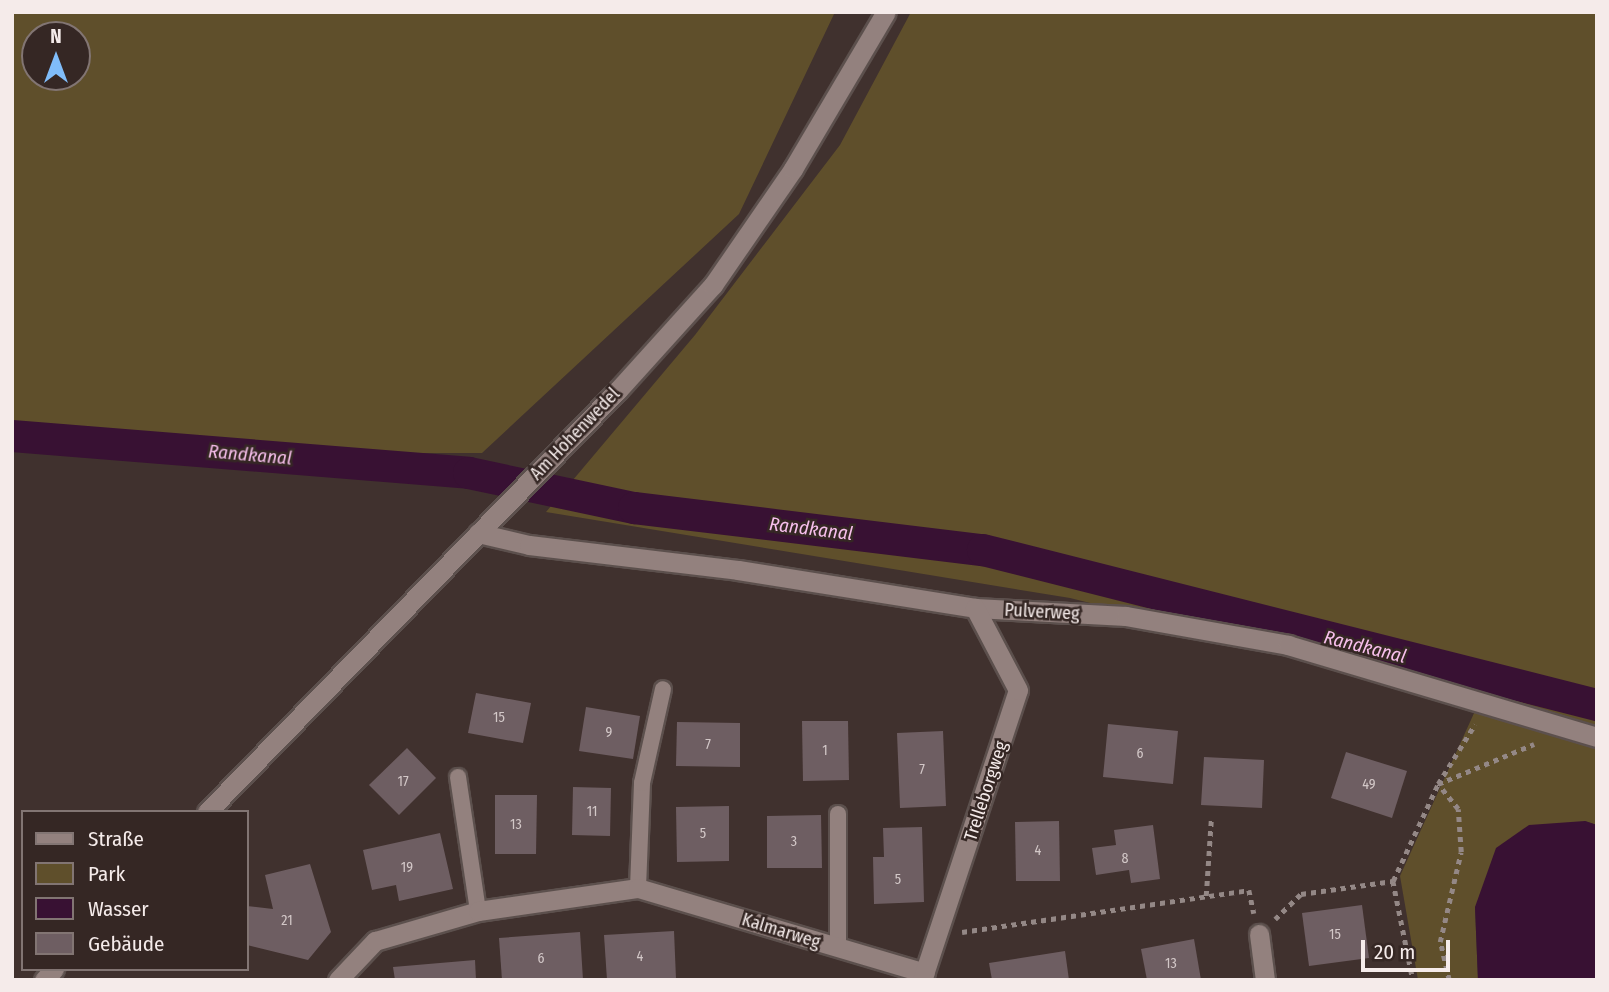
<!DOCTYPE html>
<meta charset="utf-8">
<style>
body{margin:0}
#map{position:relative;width:1609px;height:992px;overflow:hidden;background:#40312e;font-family:"Fira Sans Condensed",sans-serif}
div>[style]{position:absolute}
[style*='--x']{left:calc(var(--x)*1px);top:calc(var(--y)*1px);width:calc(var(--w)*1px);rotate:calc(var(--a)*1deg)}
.green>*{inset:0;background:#5f4f2b}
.water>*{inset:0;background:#381133}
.canal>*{height:32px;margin:-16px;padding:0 16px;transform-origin:16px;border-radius:16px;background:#381133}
.building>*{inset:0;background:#6e5e62}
.path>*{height:4.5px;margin-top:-2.25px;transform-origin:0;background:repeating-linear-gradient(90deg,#948886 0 5px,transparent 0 10px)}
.roads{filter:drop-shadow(2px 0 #5c504d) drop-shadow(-2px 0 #5c504d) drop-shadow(0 2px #5c504d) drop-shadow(0 -2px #5c504d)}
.service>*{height:16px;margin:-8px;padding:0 8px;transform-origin:8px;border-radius:8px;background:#93817e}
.minor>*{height:19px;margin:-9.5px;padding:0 9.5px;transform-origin:9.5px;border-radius:9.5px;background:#93817e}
span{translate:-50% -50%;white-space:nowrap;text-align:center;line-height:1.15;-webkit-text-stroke:5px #352724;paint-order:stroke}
.number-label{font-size:14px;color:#d3c8c8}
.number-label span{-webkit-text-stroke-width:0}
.street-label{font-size:18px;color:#f5ebea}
.water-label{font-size:19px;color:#f7bfec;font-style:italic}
.frame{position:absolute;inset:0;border:14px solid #f5ebea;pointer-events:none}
.legend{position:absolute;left:21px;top:810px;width:228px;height:161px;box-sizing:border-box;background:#352724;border:2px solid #827573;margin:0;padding:9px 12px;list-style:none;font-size:21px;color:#f5ebea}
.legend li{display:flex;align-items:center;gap:14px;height:35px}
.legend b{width:35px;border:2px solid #827573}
.north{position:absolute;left:21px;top:21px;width:70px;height:70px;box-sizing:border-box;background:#352724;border:2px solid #827573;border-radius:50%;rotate:0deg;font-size:19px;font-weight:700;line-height:28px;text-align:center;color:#f5ebea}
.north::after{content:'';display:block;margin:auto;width:24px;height:32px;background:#80bdfa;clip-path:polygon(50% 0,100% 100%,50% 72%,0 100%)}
.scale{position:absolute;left:1361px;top:940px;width:89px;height:32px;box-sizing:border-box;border:4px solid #f5ebea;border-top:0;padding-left:9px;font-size:21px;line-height:24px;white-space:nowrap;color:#f5ebea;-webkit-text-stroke:5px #352724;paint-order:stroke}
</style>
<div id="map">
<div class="green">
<div style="clip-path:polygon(evenodd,12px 12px,835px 12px,739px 214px,482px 453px,197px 453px,12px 431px,12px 12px,35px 35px,77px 35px,77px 77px,35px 77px,35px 35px)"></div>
<div style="clip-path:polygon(911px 12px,1597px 12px,1597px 825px,1585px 821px,1475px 907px,1478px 980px,1418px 980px,1400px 876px,1480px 700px,1070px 598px,546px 512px,695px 335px,840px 145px)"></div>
</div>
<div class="water">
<div style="clip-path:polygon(1585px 821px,1597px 825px,1597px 980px,1478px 980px,1475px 907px,1496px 848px,1529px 825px)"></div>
</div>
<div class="canal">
<div style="--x:12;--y:436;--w:458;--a:4.6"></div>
<div style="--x:469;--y:473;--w:169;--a:12"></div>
<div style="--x:634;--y:508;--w:352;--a:6.9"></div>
<div style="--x:983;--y:550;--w:633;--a:14.17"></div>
</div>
<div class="building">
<div style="clip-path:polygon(476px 693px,531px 703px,523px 743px,468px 733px)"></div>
<div style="clip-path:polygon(586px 707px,640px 716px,633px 759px,579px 751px)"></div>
<div style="clip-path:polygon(802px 721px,848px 721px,849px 780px,803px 781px)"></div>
<div style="clip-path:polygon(677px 722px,740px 723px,740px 767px,676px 766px)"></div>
<div style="clip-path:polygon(1108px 724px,1178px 731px,1173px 784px,1103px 777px)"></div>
<div style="clip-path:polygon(943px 731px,946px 806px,900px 808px,897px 733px)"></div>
<div style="clip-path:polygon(407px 748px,436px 778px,399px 815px,369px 785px)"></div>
<div style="clip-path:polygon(1346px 752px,1407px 771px,1392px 818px,1331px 798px)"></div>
<div style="clip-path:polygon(1204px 757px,1264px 760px,1262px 808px,1201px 805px)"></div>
<div style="clip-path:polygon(573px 787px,611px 788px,610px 836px,572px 835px)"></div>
<div style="clip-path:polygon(495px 795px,537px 795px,536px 854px,495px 854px)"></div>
<div style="clip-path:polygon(729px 806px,729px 861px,677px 862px,676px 807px)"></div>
<div style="clip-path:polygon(821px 815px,822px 868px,767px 868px,767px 816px)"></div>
<div style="clip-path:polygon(1059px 821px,1060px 881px,1016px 881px,1015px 822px)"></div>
<div style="clip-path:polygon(1153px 825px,1160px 879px,1131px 883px,1129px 870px,1096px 875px,1092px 848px,1116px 845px,1114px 830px)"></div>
<div style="clip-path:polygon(922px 827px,924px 902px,874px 904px,873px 857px,884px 857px,883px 828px)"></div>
<div style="clip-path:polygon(440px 833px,453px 889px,399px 901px,396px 885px,372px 890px,363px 850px)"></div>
<div style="clip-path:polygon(310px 864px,331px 932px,308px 960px,247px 945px,247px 906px,273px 909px,265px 875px)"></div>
<div style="clip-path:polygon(1362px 905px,1369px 958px,1309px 966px,1302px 913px)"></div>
<div style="clip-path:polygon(674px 931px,676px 979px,607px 980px,604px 935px)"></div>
<div style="clip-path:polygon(580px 932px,583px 980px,502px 980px,499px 938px)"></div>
<div style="clip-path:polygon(1194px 939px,1201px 980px,1147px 980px,1141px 949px)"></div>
<div style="clip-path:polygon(1065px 951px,1069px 980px,992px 980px,989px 963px)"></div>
<div style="clip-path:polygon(475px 960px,476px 980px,395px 980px,393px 967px)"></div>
</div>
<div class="path">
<div style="--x:1393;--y:881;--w:107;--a:-65.1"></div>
<div style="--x:1438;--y:784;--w:70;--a:-58.3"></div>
<div style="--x:1206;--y:896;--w:76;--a:-86.2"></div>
<div style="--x:1275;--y:919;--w:36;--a:-44"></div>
<div style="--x:1301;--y:894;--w:93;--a:-8"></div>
<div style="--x:1393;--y:881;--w:101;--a:78.6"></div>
<div style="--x:962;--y:932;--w:290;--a:-8.3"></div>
<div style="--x:1249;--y:890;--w:24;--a:78"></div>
<div style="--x:1449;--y:980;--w:39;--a:-103"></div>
<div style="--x:1440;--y:942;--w:92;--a:-76.9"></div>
<div style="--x:1461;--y:852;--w:43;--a:-94"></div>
<div style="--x:1458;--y:809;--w:32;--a:-129"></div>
<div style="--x:1438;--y:784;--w:104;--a:-22.6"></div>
</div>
<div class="roads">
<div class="service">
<div style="--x:458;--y:777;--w:135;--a:81.5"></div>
<div style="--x:638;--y:888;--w:105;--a:-87.8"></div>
<div style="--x:642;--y:783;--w:96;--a:-77.4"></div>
<div style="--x:838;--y:947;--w:133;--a:-90"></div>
</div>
<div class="minor">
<div style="--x:478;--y:533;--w:52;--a:13.2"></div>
<div style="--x:529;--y:545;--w:210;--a:6.8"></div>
<div style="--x:738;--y:570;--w:240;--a:9.1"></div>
<div style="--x:975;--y:608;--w:151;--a:3"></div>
<div style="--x:1126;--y:616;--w:165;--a:10.1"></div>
<div style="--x:1288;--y:645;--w:322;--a:16.6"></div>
<div style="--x:207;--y:812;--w:589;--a:-45.76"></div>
<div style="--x:618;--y:390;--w:142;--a:-47.9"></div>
<div style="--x:713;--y:285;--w:141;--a:-55.4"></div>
<div style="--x:793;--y:169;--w:182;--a:-59.4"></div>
<div style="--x:1259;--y:934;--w:46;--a:82.6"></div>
<div style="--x:44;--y:980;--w:15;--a:-48"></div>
<div style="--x:338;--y:980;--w:54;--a:-46.5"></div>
<div style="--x:375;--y:941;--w:107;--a:-16.2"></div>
<div style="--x:478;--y:911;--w:162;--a:-8.2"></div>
<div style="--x:638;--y:888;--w:299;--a:16.5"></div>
<div style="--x:922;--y:980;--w:305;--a:-71.7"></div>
<div style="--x:1018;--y:690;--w:93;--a:-117.7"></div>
</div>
</div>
<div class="number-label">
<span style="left:499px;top:718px">15</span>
<span style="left:609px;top:733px">9</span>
<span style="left:708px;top:745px">7</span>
<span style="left:825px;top:751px">1</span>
<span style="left:1140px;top:754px">6</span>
<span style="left:922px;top:770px">7</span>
<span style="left:403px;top:782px">17</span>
<span style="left:1369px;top:785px">49</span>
<span style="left:592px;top:812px">11</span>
<span style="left:516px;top:825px">13</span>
<span style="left:703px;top:834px">5</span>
<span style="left:794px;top:842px">3</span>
<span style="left:1038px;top:851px">4</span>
<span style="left:1125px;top:859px">8</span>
<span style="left:407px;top:868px">19</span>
<span style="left:898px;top:880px">5</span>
<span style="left:287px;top:921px">21</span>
<span style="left:1335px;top:935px">15</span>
<span style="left:640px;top:957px">4</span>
<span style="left:541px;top:959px">6</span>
<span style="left:1171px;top:964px">13</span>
</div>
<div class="street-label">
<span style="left:575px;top:434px;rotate:-46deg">Am Hohenwedel</span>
<span style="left:1042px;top:612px;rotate:3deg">Pulverweg</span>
<span style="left:986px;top:791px;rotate:-72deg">Trelleborgweg</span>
<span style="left:781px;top:931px;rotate:17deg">Kalmarweg</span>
</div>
<div class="water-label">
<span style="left:250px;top:455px;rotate:5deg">Randkanal</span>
<span style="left:811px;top:529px;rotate:7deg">Randkanal</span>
<span style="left:1365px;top:647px;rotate:14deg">Randkanal</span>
</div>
<div class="frame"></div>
<ul class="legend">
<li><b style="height:9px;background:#93817e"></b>Straße</li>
<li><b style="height:19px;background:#5f4f2b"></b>Park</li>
<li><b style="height:19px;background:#381133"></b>Wasser</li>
<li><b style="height:19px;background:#6e5e62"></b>Gebäude</li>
</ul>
<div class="north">N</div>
<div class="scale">20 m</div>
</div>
